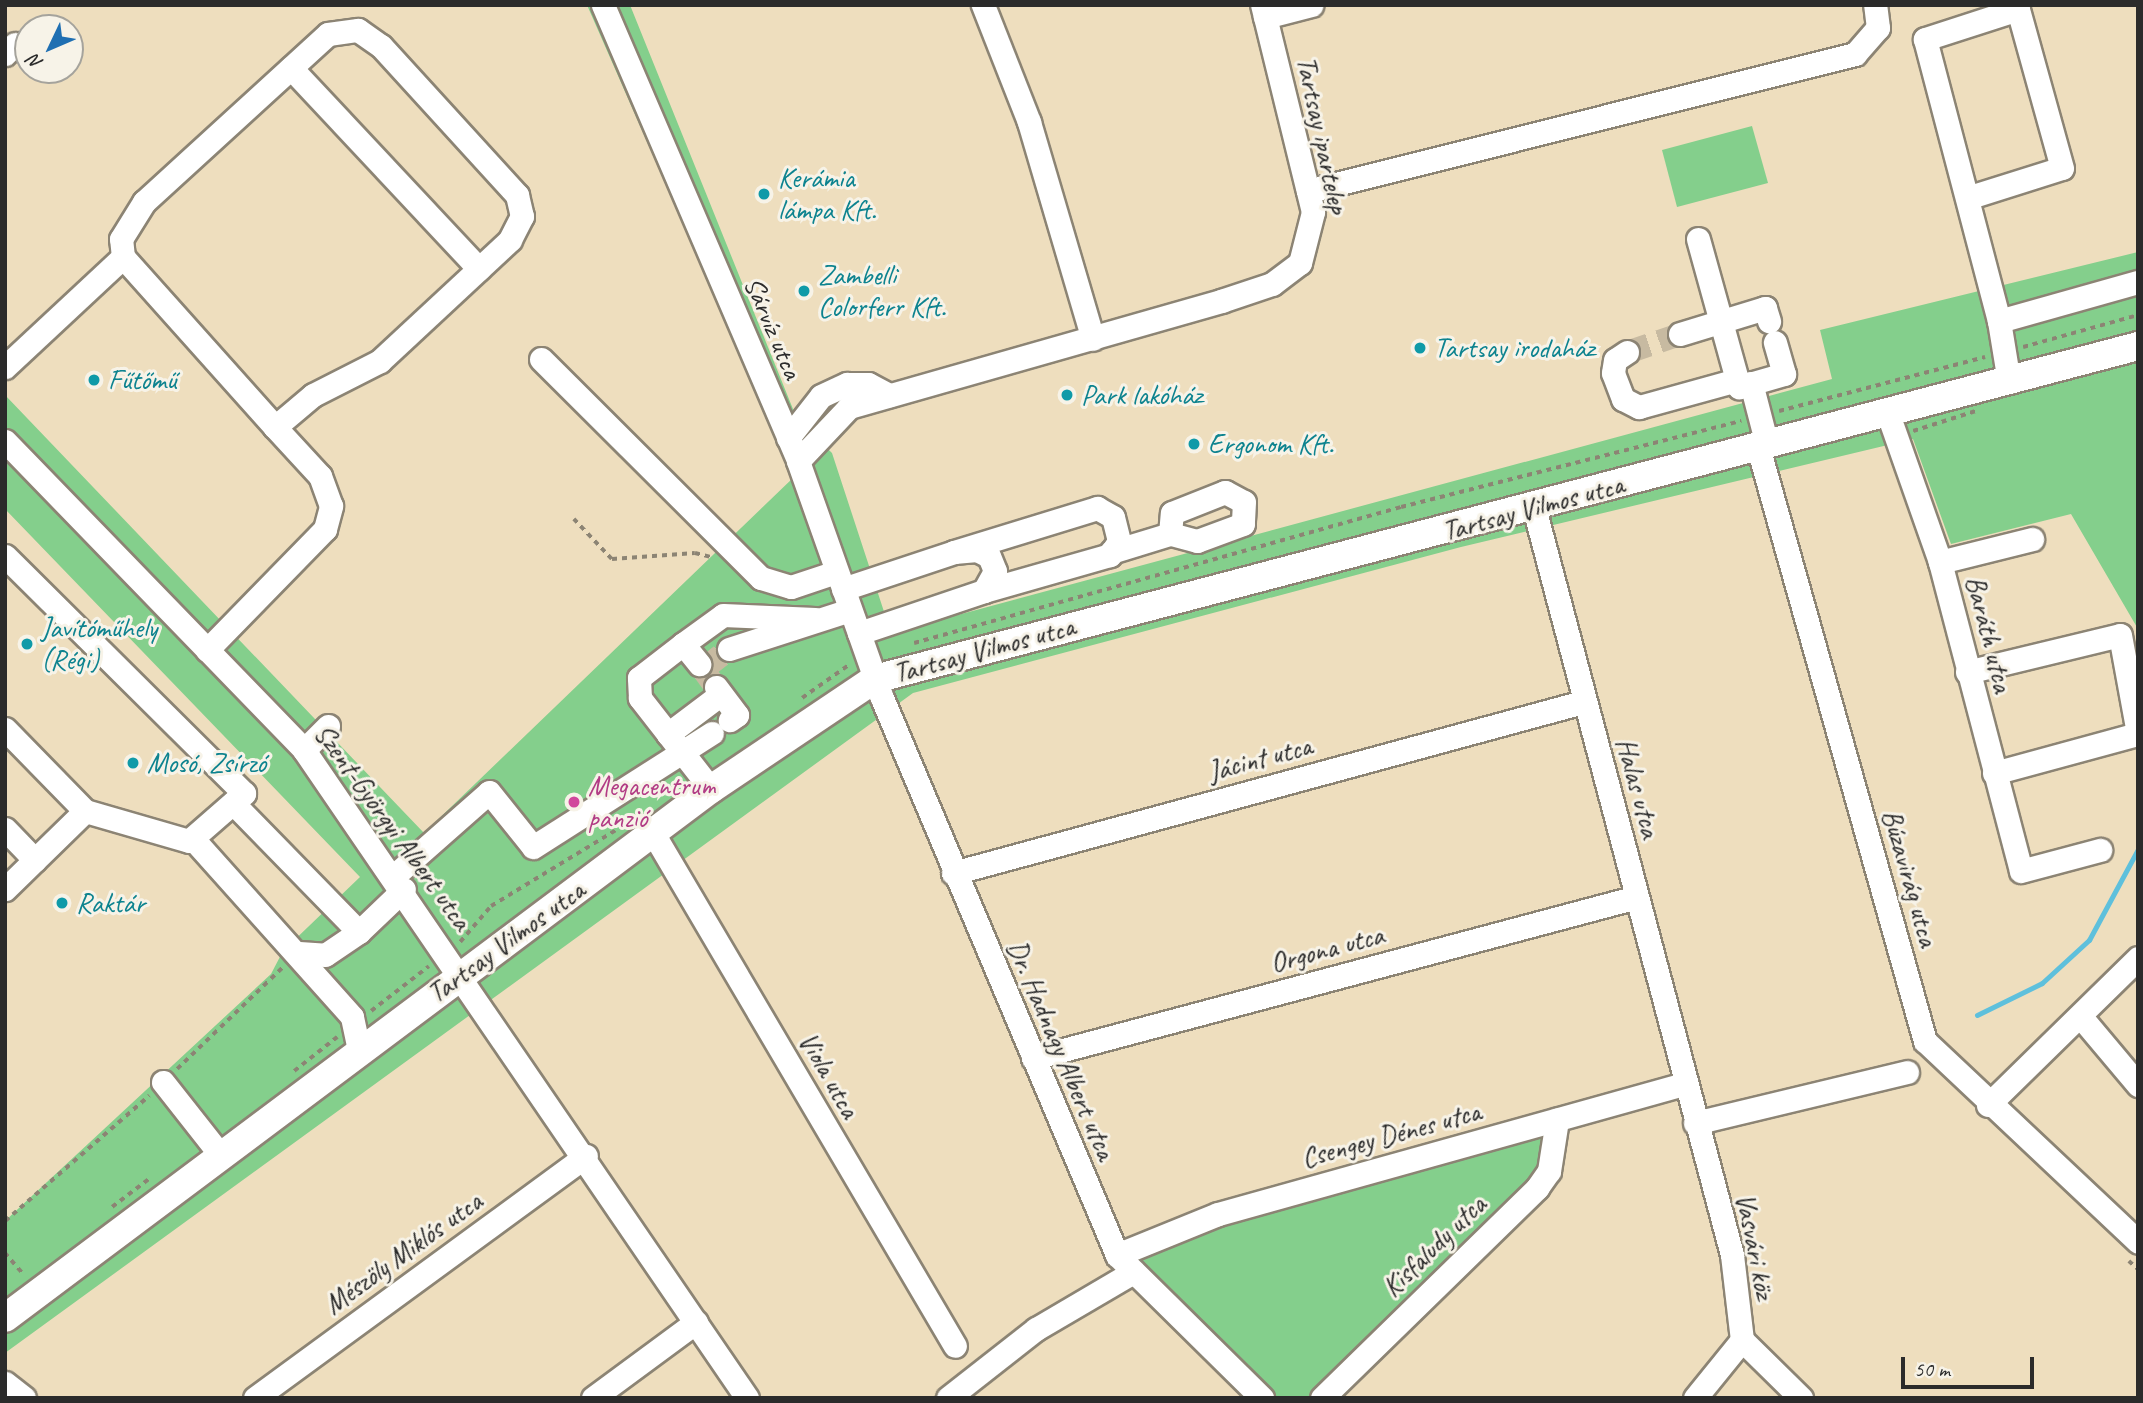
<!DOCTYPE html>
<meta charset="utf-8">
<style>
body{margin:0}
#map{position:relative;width:2143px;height:1403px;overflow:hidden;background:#eedebe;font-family:Caveat,sans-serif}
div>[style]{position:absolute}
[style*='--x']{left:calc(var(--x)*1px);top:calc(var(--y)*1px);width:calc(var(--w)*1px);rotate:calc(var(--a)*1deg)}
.green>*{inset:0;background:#84cf8c}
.stream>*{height:5px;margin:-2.5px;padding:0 2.5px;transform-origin:2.5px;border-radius:2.5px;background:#5ec0dc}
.minor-tunnel>*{height:23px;margin-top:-11.5px;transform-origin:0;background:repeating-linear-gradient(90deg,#c7baa1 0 23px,transparent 0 34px)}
.path>*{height:3.5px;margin-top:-1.75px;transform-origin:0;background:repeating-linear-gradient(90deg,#8c8474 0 5px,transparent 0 10px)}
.roads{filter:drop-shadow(2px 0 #8c8474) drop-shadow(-2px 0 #8c8474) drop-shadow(0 2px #8c8474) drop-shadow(0 -2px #8c8474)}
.minor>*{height:23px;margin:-11.5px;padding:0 11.5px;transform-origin:11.5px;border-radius:11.5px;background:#fff}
.major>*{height:28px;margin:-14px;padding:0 14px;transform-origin:14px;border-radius:14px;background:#fff}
.dots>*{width:19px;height:19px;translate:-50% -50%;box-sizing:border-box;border:4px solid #f7f3e8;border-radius:50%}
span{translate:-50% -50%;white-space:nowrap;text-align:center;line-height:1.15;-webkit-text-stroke:6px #f7f3e8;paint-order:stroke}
.street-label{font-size:28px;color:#2b2b2b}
.culture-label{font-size:28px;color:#0d838f}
.left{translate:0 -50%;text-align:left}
.hotel-label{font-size:28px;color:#b23c85}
.frame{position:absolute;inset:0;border:7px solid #2b2b2b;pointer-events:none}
.north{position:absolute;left:14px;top:14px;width:70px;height:70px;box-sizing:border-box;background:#f7f3e8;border:2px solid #a5a39c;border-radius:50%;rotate:226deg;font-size:19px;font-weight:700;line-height:28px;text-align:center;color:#2b2b2b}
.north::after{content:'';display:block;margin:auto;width:24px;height:32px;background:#1f6fb2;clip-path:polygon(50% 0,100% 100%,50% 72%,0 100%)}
.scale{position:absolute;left:1901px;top:1357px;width:133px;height:32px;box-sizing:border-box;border:4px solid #2b2b2b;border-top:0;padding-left:9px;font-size:21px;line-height:24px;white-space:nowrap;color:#2b2b2b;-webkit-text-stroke:5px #f7f3e8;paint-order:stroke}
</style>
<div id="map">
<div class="green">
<div style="clip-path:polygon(587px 5px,630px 5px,797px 419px,832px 453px,891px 633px,1832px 379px,1820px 330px,2138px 252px,2138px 629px,2071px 514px,1951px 544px,1913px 439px,1461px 547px,913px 693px,5px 1353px,5px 1221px,271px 974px,283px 951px,360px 877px,5px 509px,5px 395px,424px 833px,794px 477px)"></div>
<div style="clip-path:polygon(1752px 126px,1768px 183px,1677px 207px,1662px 150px)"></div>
<div style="clip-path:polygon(1550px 1127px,1548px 1154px,1523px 1190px,1310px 1398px,1275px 1398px,1138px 1261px,1186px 1234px)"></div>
</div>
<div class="stream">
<div style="--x:1977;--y:1015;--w:72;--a:-26.2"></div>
<div style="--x:2042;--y:983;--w:64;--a:-42.5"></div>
<div style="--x:2089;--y:940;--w:103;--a:-61.7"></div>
</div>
<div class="minor-tunnel">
<div style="--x:1627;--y:352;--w:56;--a:-18.8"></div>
<div style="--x:716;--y:687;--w:22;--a:-126"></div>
<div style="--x:703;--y:669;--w:33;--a:-38"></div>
</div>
<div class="path">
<div style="--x:2023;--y:347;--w:119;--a:-15.5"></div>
<div style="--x:1779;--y:411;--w:213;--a:-14.7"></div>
<div style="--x:1913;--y:431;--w:69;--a:-17.7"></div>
<div style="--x:574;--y:519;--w:55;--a:46.5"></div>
<div style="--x:612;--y:559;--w:83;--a:-4.1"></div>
<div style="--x:695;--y:553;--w:16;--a:14"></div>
<div style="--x:914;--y:643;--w:506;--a:-15.6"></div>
<div style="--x:1401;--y:507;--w:351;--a:-14.2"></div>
<div style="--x:802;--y:698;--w:59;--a:-35.3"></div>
<div style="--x:460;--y:942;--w:48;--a:-49.3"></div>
<div style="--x:491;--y:906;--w:146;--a:-31.3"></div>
<div style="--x:371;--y:1011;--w:73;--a:-37.8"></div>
<div style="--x:177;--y:1069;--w:147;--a:-43.9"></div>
<div style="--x:294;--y:1071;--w:55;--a:-38.3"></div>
<div style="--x:112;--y:1207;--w:48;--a:-37.3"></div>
<div style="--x:5;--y:1221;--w:191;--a:-41"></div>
<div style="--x:5;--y:1253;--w:29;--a:49"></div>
<div style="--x:2129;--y:1261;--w:12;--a:42"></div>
</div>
<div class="roads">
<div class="minor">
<div style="--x:603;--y:5;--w:496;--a:66.8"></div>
<div style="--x:798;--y:461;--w:251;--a:70.5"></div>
<div style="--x:882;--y:698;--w:605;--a:67.12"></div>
<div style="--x:1117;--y:1255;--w:204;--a:44.6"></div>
<div style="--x:983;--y:5;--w:126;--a:68.5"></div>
<div style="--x:1029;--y:122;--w:226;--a:73.6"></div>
<div style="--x:1265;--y:17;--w:48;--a:-14.6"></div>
<div style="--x:5;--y:54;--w:14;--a:-45"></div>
<div style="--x:291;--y:68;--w:275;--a:46.9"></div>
<div style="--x:1308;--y:191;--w:564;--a:-14.06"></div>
<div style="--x:1855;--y:54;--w:35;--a:-49"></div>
<div style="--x:1878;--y:28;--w:23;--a:-97"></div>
<div style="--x:1970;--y:197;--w:96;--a:-17.5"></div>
<div style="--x:2062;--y:168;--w:165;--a:-105.5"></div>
<div style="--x:2018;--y:9;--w:98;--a:162.1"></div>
<div style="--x:1925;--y:39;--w:292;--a:75.3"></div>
<div style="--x:1698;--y:239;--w:154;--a:74.5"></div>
<div style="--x:1739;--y:387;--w:47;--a:-16.1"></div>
<div style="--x:1784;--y:374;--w:33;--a:-106"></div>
<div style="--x:1680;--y:334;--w:89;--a:-17"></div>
<div style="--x:1765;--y:308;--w:14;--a:73"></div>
<div style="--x:1627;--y:352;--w:14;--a:146"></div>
<div style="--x:1615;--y:360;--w:13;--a:99"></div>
<div style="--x:1613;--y:373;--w:28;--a:69"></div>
<div style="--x:1623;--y:399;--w:18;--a:27"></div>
<div style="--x:1639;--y:407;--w:102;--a:-15.4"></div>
<div style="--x:541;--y:359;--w:310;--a:44.9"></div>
<div style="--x:761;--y:578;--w:31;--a:17"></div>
<div style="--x:791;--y:587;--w:47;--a:-18.4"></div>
<div style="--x:5;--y:367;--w:161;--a:-43"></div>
<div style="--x:2009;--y:382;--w:62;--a:-99.3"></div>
<div style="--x:1999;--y:321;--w:144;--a:-15.7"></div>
<div style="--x:1751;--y:383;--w:64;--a:75.5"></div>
<div style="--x:1888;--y:414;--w:157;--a:70.6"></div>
<div style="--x:1940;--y:562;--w:319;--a:75.3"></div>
<div style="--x:2021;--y:871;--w:82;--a:-14.9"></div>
<div style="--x:788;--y:438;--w:53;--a:-51.8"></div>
<div style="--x:821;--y:396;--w:29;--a:-25"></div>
<div style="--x:847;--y:384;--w:21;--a:0"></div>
<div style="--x:868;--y:384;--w:24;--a:28"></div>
<div style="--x:5;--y:441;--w:430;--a:45.9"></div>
<div style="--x:304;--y:750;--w:785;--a:55.64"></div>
<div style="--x:1758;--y:447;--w:617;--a:74.3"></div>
<div style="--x:1925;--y:1041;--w:293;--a:43.3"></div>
<div style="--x:798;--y:461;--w:74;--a:-46.6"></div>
<div style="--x:849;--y:407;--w:387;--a:-15.9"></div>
<div style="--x:1221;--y:301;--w:54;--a:-18.4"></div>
<div style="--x:1272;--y:284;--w:35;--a:-37"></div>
<div style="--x:1300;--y:263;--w:53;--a:-75.7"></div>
<div style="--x:1313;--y:212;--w:213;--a:-103.8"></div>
<div style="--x:1225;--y:492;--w:21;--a:28"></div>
<div style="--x:1244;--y:502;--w:22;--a:93"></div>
<div style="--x:1243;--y:524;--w:49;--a:159.7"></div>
<div style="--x:1197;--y:541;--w:28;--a:-165"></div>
<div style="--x:1170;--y:534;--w:21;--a:-85"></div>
<div style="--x:1172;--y:513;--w:57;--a:-21.6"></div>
<div style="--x:1534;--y:508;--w:773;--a:75.15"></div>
<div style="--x:1732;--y:1255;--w:86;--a:83.3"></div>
<div style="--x:1742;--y:1340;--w:83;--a:44.5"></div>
<div style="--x:954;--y:552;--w:150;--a:-17.1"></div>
<div style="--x:1097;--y:508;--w:18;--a:29"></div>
<div style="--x:1113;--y:517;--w:25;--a:76"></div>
<div style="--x:1119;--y:541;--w:17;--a:123"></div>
<div style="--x:1110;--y:555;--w:131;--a:164.1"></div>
<div style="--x:1111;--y:552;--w:62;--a:-17"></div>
<div style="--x:5;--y:556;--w:337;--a:44.8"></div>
<div style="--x:244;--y:793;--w:73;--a:138.9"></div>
<div style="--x:189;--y:841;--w:108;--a:-163.9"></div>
<div style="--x:85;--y:811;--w:112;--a:135.7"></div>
<div style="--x:1940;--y:562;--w:95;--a:-14"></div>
<div style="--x:843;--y:589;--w:117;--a:-18.4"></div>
<div style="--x:954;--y:552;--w:23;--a:-5"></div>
<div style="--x:977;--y:550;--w:13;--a:27"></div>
<div style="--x:989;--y:556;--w:16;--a:68"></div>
<div style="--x:995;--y:571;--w:23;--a:119"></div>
<div style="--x:984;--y:591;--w:132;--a:161.4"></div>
<div style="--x:683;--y:644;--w:49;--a:-35.9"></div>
<div style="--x:723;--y:615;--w:92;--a:2.5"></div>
<div style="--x:729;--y:649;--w:127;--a:-17.9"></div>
<div style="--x:207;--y:650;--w:169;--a:-45.7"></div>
<div style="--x:325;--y:529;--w:24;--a:-75"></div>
<div style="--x:331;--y:506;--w:32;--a:-110"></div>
<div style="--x:320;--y:476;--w:67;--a:-132.6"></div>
<div style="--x:275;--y:427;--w:228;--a:-131.8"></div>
<div style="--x:123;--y:257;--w:18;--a:-96"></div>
<div style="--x:121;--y:239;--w:44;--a:-58.1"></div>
<div style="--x:144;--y:202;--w:249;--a:-42.4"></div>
<div style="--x:328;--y:34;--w:30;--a:-8"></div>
<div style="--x:358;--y:30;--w:28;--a:35"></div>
<div style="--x:381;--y:46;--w:202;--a:47.6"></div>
<div style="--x:517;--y:195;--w:22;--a:77"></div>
<div style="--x:522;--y:216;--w:27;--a:117"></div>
<div style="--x:510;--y:240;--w:178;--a:137.1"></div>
<div style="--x:380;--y:361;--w:75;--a:153.1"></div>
<div style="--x:313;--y:395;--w:50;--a:139.9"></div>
<div style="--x:1967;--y:672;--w:157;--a:-13.6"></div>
<div style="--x:2120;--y:635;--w:100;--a:79.6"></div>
<div style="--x:716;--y:687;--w:35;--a:53"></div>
<div style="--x:737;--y:715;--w:9;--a:144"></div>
<div style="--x:5;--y:729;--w:115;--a:45.7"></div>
<div style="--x:668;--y:734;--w:46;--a:-127.9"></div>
<div style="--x:640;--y:698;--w:20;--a:-93"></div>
<div style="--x:639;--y:678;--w:56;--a:-37.7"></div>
<div style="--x:683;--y:644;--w:26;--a:51"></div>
<div style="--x:304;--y:750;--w:34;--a:-45"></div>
<div style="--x:1994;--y:773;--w:149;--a:-15.2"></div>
<div style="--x:711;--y:789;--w:70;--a:-128"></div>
<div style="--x:668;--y:734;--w:66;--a:-37"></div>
<div style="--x:233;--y:803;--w:180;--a:45.7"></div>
<div style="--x:359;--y:932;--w:62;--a:-43.7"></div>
<div style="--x:5;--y:829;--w:43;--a:45.9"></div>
<div style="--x:653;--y:833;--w:595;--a:59.51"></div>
<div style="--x:194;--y:840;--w:237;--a:48.2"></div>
<div style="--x:352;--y:1017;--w:35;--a:78"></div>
<div style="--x:953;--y:873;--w:653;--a:-15.19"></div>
<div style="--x:395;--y:875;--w:125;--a:-41.4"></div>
<div style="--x:489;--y:792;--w:70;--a:51.3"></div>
<div style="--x:533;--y:847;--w:212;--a:-32.5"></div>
<div style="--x:299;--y:953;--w:26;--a:4"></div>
<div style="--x:325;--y:955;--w:41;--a:-34.1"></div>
<div style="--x:2081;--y:1017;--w:89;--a:50"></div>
<div style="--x:1033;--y:1058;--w:625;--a:-14.93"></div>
<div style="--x:163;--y:1082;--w:95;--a:51.8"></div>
<div style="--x:1988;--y:1105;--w:210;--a:-44.4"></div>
<div style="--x:1695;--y:1123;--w:218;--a:-13.5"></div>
<div style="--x:1117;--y:1255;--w:109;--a:-22.1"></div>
<div style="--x:1218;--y:1214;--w:485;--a:-15.6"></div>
<div style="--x:5;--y:1383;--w:24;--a:38"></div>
<div style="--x:255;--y:1398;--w:410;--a:-36.2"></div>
<div style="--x:593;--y:1398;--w:128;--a:-36.4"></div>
<div style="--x:948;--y:1398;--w:112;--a:-38.1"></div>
<div style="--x:1036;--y:1329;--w:113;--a:-30.4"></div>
<div style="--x:1322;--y:1398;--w:301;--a:-44.3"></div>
<div style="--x:1537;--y:1188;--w:21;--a:-55"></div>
<div style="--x:1549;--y:1171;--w:52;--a:-81.1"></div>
<div style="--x:1695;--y:1398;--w:75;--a:-51"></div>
</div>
<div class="major">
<div style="--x:5;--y:1318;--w:882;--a:-36.84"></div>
<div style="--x:711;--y:789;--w:197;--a:-33.9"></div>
<div style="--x:875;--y:679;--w:1306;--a:-14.77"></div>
</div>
</div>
<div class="dots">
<div style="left:764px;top:194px;background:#0f9aa8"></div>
<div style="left:804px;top:291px;background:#0f9aa8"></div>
<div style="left:1420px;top:348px;background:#0f9aa8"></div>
<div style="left:94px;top:380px;background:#0f9aa8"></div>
<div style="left:1067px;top:395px;background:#0f9aa8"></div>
<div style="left:1194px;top:444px;background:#0f9aa8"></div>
<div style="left:27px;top:644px;background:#0f9aa8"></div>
<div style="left:133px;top:763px;background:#0f9aa8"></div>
<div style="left:574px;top:802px;background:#d1479c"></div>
<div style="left:62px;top:903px;background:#0f9aa8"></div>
</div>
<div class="street-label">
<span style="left:1322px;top:135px;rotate:78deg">Tartsay ipartelep</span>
<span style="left:773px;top:328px;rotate:67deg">Sárvíz utca</span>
<span style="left:1533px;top:508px;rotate:-15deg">Tartsay Vilmos utca</span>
<span style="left:1989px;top:634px;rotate:76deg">Baráth utca</span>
<span style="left:984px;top:650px;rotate:-15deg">Tartsay Vilmos utca</span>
<span style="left:1260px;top:759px;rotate:-15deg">Jácint utca</span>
<span style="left:1638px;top:788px;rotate:75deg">Halas utca</span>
<span style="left:393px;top:827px;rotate:54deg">Szent-Györgyi Albert utca</span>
<span style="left:1910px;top:878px;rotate:74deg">Búzavirág utca</span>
<span style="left:506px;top:942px;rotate:-36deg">Tartsay Vilmos utca</span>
<span style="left:1327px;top:949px;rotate:-15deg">Orgona utca</span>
<span style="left:1061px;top:1050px;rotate:67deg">Dr. Hadnagy Albert utca</span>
<span style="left:829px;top:1075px;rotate:60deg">Viola utca</span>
<span style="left:1391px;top:1135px;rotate:-15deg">Csengey Dénes utca</span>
<span style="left:1434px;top:1246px;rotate:-44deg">Kisfaludy utca</span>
<span style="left:1755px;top:1246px;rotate:79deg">Vasvári köz</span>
<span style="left:403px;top:1253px;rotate:-36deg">Mészöly Miklós utca</span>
</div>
<div class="culture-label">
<span class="left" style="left:778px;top:194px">Kerámia<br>lámpa Kft.</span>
<span class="left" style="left:818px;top:291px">Zambelli<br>Colorferr Kft.</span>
<span class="left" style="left:1434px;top:348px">Tartsay irodaház</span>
<span class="left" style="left:108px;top:380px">Fűtőmű</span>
<span class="left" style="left:1081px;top:395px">Park lakóház</span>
<span class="left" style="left:1208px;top:444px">Ergonom Kft.</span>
<span class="left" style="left:41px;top:644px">Javítóműhely<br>(Régi)</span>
<span class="left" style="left:147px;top:763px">Mosó, Zsírzó</span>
<span class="left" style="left:76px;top:903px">Raktár</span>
</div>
<div class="hotel-label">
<span class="left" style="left:588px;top:802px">Megacentrum<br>panzió</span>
</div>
<div class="frame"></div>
<div class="north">N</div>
<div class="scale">50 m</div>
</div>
